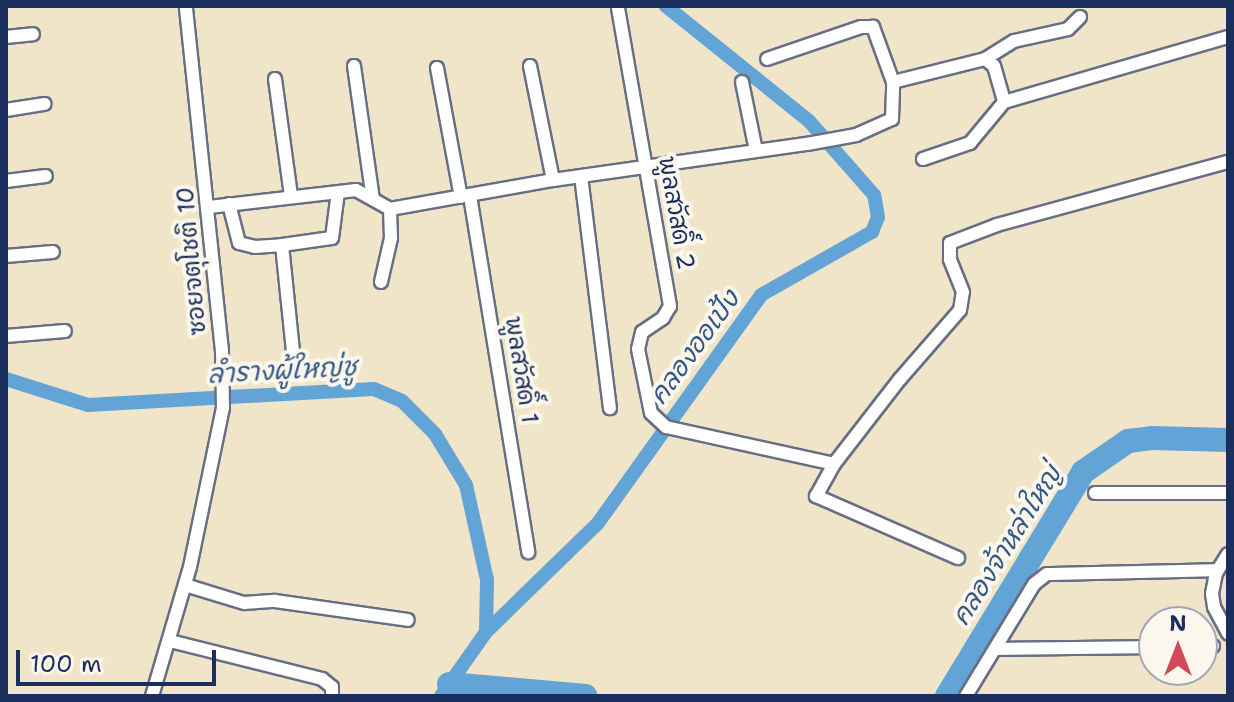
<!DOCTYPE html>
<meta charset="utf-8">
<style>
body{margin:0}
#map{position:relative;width:1234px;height:702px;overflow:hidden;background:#f1e5c9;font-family:"Shantell Sans","Playpen Sans Thai",sans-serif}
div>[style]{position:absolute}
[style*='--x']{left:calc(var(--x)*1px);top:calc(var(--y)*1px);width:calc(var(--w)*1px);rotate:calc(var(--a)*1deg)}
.canal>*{height:14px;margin:-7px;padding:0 7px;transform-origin:7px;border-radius:7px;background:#61a4d5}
.river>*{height:24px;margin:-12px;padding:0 12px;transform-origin:12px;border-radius:12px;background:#61a4d5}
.roads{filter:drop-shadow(2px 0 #666f83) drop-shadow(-2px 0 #666f83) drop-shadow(0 2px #666f83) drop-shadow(0 -2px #666f83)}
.street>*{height:12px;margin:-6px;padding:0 6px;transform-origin:6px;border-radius:6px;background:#fff}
span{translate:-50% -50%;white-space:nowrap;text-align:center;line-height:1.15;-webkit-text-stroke:8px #fbf7ec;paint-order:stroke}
.street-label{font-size:24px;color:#1b2f5e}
.water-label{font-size:26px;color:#345888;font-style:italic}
.frame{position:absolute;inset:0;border:8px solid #1b2f5e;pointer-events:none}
.north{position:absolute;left:1138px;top:606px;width:80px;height:80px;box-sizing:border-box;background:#fbf7ec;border:2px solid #a1a7b3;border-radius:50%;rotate:0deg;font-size:22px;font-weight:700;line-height:32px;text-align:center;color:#1b2f5e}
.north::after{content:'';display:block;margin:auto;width:28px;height:36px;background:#d1495b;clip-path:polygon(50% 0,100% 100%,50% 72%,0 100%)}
.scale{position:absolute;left:16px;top:650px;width:200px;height:36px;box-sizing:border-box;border:4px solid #1b2f5e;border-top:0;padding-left:10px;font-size:24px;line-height:28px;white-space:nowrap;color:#1b2f5e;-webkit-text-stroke:6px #fbf7ec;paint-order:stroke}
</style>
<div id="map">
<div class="canal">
<div style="--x:6;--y:379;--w:86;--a:17.6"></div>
<div style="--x:88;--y:405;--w:286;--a:-3.2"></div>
<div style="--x:374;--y:389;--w:30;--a:23"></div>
<div style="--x:402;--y:401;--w:47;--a:45"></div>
<div style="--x:435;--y:434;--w:60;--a:58.7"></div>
<div style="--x:466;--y:485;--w:97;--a:77.5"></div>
<div style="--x:487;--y:580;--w:52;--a:91.1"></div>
<div style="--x:441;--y:696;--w:78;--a:-54.9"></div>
<div style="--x:486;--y:632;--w:156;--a:-44.2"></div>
<div style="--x:598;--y:523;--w:280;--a:-54.4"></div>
<div style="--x:761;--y:295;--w:128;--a:-29.6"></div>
<div style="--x:872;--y:232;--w:16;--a:-68"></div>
<div style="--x:878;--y:217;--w:22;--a:-100"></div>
<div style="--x:874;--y:195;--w:98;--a:-131.3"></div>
<div style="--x:809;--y:121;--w:184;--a:-141.2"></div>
</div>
<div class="river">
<div style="--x:449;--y:684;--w:137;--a:5"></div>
<div style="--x:947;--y:696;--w:262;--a:-58.7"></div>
<div style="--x:1083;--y:472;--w:55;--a:-34.6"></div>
<div style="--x:1128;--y:441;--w:24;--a:-7"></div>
<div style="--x:1152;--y:438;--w:76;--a:1.5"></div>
</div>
<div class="roads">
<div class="street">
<div style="--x:618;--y:8;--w:303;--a:80.1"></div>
<div style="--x:670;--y:306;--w:14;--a:120"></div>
<div style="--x:663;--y:318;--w:25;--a:146"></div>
<div style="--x:642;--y:332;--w:17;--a:103"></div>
<div style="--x:638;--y:349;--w:65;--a:78.5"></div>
<div style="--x:651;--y:413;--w:21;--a:43"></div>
<div style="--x:666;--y:427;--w:172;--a:12.4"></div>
<div style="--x:834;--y:464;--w:108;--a:-52.2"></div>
<div style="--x:900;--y:379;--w:91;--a:-49"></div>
<div style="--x:960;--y:310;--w:18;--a:-81"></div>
<div style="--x:963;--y:292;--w:35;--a:-112"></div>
<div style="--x:950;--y:259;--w:16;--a:-90"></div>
<div style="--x:950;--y:243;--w:50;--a:-21"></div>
<div style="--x:997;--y:225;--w:239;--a:-15.3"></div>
<div style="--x:6;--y:37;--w:27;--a:-6"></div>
<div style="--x:985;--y:59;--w:11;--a:38"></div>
<div style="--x:994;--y:66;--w:37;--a:74"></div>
<div style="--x:354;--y:66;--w:134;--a:81.9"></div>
<div style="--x:530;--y:66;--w:116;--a:78.6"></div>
<div style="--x:437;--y:68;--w:131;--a:79.5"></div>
<div style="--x:275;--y:79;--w:118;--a:82.2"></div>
<div style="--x:742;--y:82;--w:70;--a:78.5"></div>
<div style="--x:893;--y:82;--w:95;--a:-14"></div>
<div style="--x:985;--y:59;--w:34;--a:-32"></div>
<div style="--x:1014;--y:41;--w:55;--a:-12.5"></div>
<div style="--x:1068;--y:29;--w:17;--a:-45"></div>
<div style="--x:6;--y:110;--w:39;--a:-9"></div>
<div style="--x:923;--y:159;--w:50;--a:-18.8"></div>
<div style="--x:970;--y:143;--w:53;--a:-50.3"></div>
<div style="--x:1004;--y:102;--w:233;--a:-16.2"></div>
<div style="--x:581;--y:176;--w:234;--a:82.9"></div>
<div style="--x:6;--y:181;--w:40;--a:-7.1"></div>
<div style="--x:470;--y:196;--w:361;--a:80.7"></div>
<div style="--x:229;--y:204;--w:40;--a:75.6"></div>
<div style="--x:239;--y:243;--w:16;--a:14"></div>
<div style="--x:255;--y:247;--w:27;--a:-4"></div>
<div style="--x:282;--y:245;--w:50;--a:-8"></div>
<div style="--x:332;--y:238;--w:46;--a:-82.6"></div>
<div style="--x:209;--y:207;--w:148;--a:-6.6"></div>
<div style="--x:356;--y:190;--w:39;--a:29"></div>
<div style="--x:390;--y:209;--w:166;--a:-10.1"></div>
<div style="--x:553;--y:180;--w:257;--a:-8.1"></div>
<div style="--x:807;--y:144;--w:50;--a:-10.4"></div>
<div style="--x:856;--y:135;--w:39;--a:-24"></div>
<div style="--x:892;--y:119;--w:37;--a:-88"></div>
<div style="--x:893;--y:82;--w:59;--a:-110"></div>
<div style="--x:873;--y:27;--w:12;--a:180"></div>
<div style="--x:861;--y:27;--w:99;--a:161.2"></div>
<div style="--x:282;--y:245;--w:107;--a:84.1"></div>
<div style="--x:6;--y:256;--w:47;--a:-4.9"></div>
<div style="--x:381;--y:282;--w:45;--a:-77.2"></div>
<div style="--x:391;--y:238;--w:29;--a:-92"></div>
<div style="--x:6;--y:336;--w:59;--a:-4.8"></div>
<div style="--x:834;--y:464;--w:37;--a:119"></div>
<div style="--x:816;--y:496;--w:155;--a:23.6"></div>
<div style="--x:1095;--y:493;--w:133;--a:0"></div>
<div style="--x:1228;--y:554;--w:22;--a:122"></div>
<div style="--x:1216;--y:573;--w:21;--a:101"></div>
<div style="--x:1212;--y:594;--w:13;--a:81"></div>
<div style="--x:1214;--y:607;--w:30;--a:62"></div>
<div style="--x:185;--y:585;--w:62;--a:17"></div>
<div style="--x:244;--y:603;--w:31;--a:-4"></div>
<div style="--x:275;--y:601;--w:134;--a:8.1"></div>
<div style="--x:170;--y:641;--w:157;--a:14"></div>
<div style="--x:322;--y:679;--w:13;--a:39"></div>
<div style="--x:332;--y:687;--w:9;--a:90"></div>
<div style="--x:1202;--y:646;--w:11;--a:0"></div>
<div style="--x:995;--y:649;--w:159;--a:-0.7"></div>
<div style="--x:152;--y:696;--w:134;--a:-73.6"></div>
<div style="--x:190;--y:567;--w:162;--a:-78.3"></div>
<div style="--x:223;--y:408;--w:57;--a:-91"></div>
<div style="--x:222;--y:351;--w:347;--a:-96"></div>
<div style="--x:966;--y:696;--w:131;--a:-58.7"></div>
<div style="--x:1034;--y:584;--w:16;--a:-38"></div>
<div style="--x:1047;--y:574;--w:171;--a:-1.3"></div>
</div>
</div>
<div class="street-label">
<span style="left:676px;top:213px;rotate:80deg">พูลสวัสดิ์ 2</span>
<span style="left:192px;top:261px;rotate:-95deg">ซอยจตุโชติ 10</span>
<span style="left:521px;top:370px;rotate:81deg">พูลสวัสดิ์ 1</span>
</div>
<div class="water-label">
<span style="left:694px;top:347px;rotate:-54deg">คลองออเป้ง</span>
<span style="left:282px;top:370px;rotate:-3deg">ลำรางผู้ใหญ่ชู</span>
<span style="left:1006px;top:545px;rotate:-58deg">คลองจ้าหล่าใหญ่</span>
</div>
<div class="frame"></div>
<div class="north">N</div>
<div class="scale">100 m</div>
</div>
